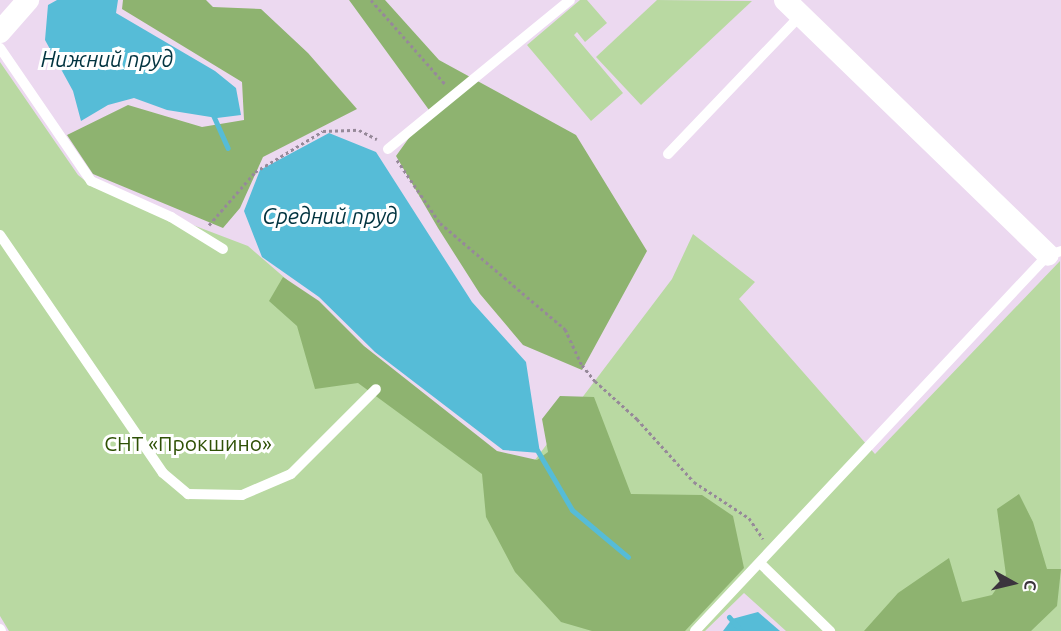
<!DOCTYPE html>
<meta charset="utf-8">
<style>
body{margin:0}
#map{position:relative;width:1061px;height:631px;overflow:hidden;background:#ecd9f0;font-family:Ubuntu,sans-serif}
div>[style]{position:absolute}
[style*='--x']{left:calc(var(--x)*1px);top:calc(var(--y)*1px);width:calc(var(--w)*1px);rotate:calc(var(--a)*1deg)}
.green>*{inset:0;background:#b9d9a2}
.forest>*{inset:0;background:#8eb370}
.water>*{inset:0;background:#56bcd7}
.stream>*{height:5px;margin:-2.5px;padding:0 2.5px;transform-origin:2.5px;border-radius:2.5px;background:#56bcd7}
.path>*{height:3px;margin-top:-1.5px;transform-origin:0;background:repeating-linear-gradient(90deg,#968999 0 3px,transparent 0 6px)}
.service>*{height:10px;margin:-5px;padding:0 5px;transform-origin:5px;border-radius:5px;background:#fff}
.minor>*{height:22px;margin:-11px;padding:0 11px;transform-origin:11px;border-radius:11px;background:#fff}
span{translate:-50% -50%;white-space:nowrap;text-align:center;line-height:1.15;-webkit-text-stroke:6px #fff;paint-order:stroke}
.park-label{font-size:21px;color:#2f5106}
.water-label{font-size:22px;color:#023440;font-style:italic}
.north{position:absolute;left:983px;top:553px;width:60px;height:60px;-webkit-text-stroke:4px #fff;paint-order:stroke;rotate:98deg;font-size:16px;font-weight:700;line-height:24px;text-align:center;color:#3b343d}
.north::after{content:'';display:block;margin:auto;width:21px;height:27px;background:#3b343d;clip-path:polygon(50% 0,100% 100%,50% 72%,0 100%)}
</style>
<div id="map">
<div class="green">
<div style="clip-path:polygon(580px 0,587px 0,607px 23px,585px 42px,577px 32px,574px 35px,623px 93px,591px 121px,527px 45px)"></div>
<div style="clip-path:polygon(657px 0,752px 1px,641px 105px,596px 57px)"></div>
<div style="clip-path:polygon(0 62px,78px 175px,93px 187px,248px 246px,519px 481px,672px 279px,693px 234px,755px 282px,739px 299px,875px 454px,1060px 261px,1061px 631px,786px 631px,744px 593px,705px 631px,9px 631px,0 616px)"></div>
</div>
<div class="forest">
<div style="clip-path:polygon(123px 0,206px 0,213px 7px,261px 9px,308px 53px,357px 109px,263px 157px,240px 208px,223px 228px,93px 174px,67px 135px,128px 105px,202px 127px,244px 120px,242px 82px,122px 9px)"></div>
<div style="clip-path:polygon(349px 0,385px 0,439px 60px,576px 135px,647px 251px,582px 370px,523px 345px,480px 294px,438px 228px,396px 156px,429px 110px)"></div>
<div style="clip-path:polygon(283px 277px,319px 301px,364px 346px,497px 451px,537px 460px,548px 452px,542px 419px,560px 396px,594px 397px,631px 494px,702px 495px,733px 516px,744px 568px,685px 631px,592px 631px,561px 622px,515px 572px,486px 517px,482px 474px,358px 383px,315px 389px,297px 326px,269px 301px)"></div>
<div style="clip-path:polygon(1019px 494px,1033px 522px,1047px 569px,1061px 569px,1057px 606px,1031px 631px,864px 631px,898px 593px,949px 558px,962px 602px,992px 595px,1006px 575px,997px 509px)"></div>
</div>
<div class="water">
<div style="clip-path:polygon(57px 0,118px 0,116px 13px,215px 71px,236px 88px,241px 115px,217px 118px,167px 110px,134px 98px,108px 105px,81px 121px,73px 91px,45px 40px,48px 5px)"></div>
<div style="clip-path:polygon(329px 133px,376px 152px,472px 302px,526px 362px,540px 453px,503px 450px,375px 352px,319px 297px,262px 257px,244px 211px,260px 170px)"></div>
<div style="clip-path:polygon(758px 612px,780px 631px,723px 631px,732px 619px)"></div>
</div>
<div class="stream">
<div style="--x:213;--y:115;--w:36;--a:66"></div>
<div style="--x:537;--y:450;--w:69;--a:59.7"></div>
<div style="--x:572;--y:510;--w:73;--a:40"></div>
<div style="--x:729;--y:617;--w:18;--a:49"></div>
</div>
<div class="path">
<div style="--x:371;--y:0;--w:112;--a:48.6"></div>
<div style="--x:397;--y:160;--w:76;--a:55.7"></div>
<div style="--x:440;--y:223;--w:164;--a:40.3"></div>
<div style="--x:565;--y:329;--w:40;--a:65"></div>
<div style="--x:582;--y:365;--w:21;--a:51"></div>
<div style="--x:595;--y:381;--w:57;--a:42.1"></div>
<div style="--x:637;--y:419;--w:85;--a:47.9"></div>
<div style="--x:694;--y:482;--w:66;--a:33.2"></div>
<div style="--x:749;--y:518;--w:25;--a:56"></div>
<div style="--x:209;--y:225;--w:70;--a:-49"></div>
<div style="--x:255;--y:172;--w:79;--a:-31.1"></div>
<div style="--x:323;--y:131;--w:36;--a:-2"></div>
<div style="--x:359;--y:130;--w:20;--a:27"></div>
</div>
<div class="service">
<div style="--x:0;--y:48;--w:161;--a:55.6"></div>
<div style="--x:91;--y:181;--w:88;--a:24.2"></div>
<div style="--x:171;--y:217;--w:61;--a:31.6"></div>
<div style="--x:388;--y:149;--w:235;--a:-39.3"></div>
<div style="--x:668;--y:154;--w:192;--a:-46.3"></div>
<div style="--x:0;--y:235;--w:288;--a:55.6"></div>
<div style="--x:163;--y:473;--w:33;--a:40"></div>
<div style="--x:188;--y:494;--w:54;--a:1.1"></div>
<div style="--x:242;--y:495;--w:53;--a:-23.2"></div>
<div style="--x:291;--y:474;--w:120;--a:-45"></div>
<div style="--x:760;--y:563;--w:98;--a:44.2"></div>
<div style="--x:0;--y:629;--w:2;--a:63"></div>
<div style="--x:695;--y:631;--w:516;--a:-46.81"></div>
<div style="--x:1048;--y:255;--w:14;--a:-17"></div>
</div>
<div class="minor">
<div style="--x:785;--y:0;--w:366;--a:44.1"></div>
<div style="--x:0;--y:32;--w:43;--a:-48.8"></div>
</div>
<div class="park-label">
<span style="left:188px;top:443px">СНТ «Прокшино»</span>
</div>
<div class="water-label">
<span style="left:107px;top:59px">Нижний пруд</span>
<span style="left:330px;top:216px">Средний пруд</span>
</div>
<div class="north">С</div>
</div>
